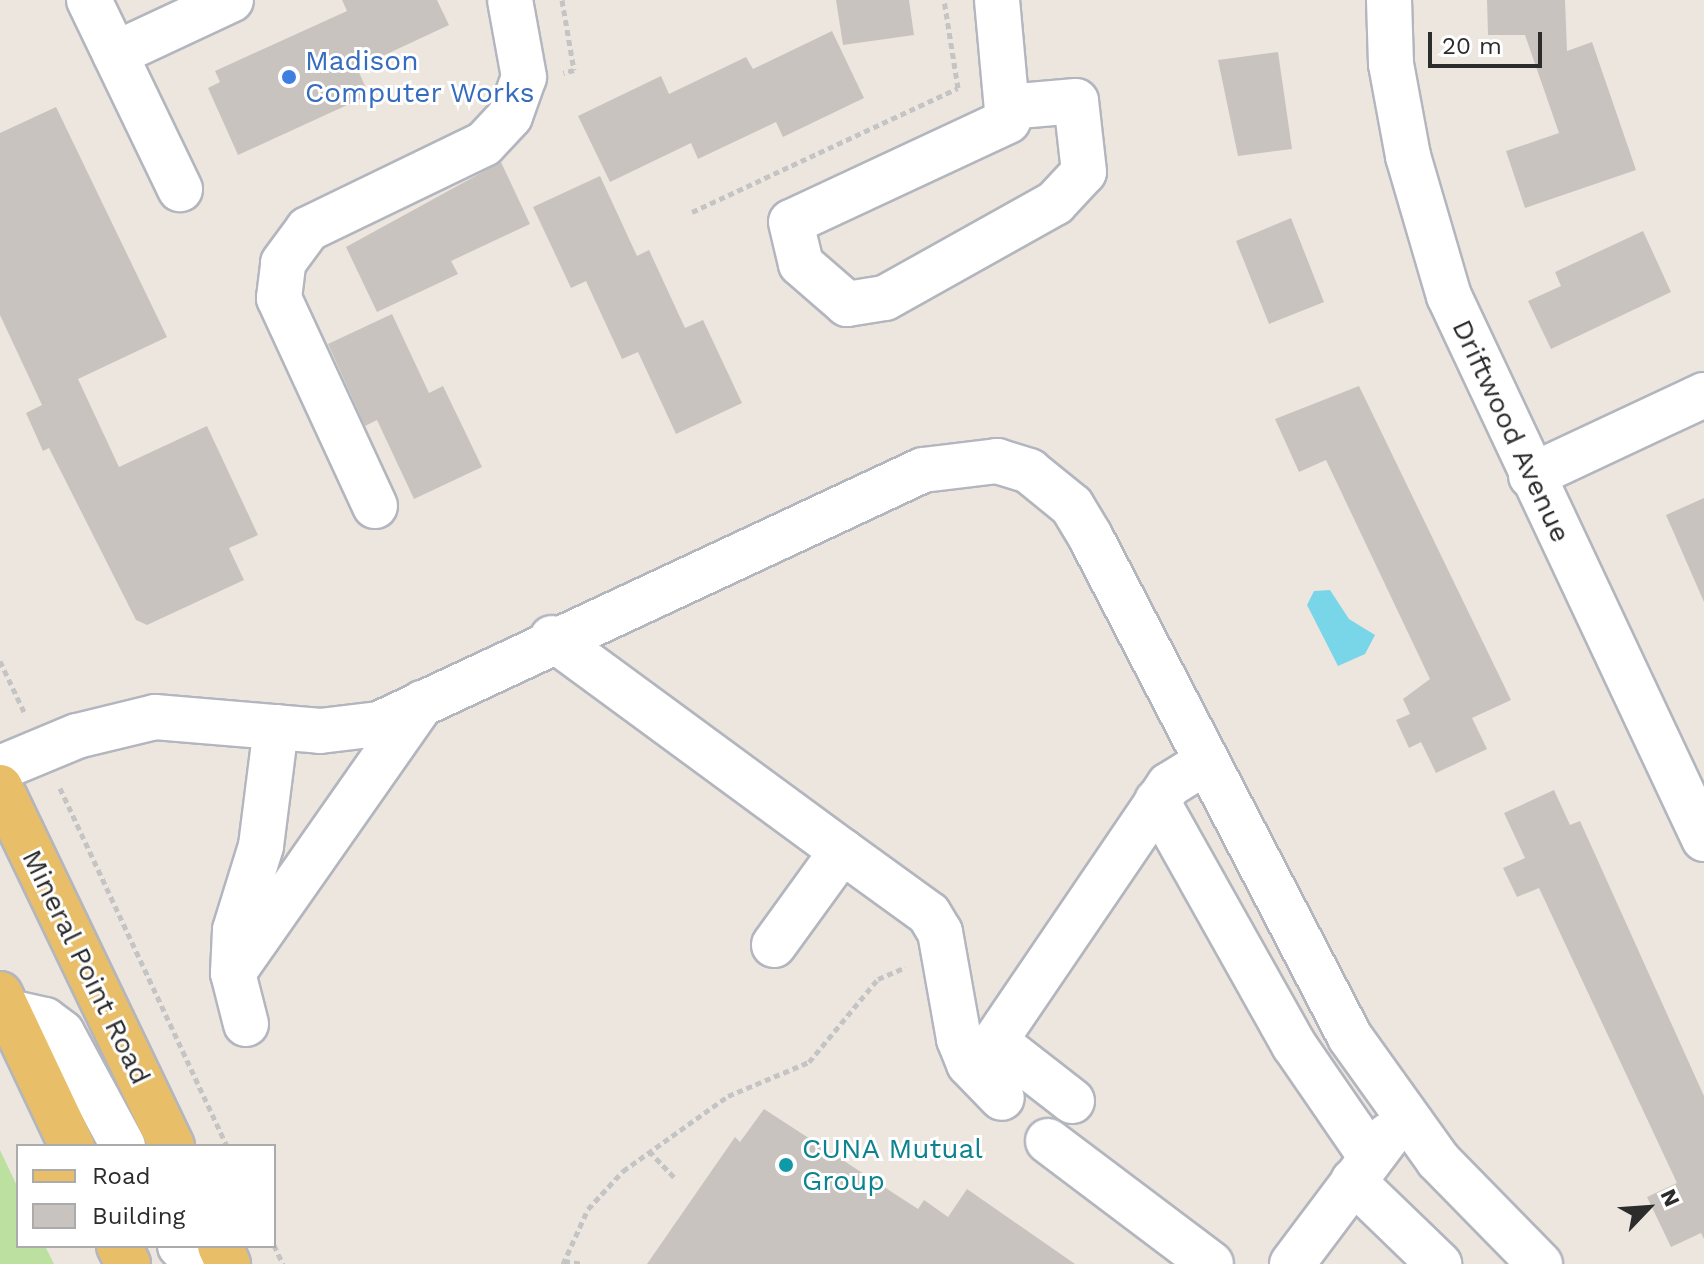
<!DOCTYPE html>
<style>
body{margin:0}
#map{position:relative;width:1704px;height:1264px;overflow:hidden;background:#ede6df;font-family:"Work Sans",sans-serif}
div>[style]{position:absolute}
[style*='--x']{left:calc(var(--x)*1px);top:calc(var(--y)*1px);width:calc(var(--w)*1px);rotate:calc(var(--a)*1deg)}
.green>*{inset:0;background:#bbe09f}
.water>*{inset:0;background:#79d5e8}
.building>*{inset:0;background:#c8c3bf}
.path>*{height:5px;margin-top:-2.5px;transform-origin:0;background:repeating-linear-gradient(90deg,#c4c4c4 0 6px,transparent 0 10px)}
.roads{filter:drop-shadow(2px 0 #b3b6be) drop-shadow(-2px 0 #b3b6be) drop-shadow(0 2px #b3b6be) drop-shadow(0 -2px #b3b6be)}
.minor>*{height:44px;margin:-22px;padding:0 22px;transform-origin:22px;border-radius:22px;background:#fff}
.major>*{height:44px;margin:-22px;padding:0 22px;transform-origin:22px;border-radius:22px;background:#e9be68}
.dots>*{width:22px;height:22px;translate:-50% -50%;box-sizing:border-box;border:4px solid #fff;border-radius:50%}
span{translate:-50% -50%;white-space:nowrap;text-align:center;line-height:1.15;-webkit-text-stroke:6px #fff;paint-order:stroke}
.shop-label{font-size:28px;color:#366cbe}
.left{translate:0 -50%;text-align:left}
.street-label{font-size:28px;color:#2c2c2c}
.culture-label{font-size:28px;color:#0d838f}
.legend{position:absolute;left:16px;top:1144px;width:260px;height:104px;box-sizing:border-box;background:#fff;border:2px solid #ababab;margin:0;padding:10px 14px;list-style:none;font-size:24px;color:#2c2c2c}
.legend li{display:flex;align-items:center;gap:16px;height:40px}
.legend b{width:40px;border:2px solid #ababab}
.north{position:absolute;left:1608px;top:1168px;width:80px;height:80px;-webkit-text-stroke:6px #fff;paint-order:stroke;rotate:65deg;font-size:22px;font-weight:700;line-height:32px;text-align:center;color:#2c2c2c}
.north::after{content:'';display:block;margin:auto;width:28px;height:36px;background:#2c2c2c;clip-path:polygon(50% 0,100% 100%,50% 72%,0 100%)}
.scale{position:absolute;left:1428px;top:32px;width:114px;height:36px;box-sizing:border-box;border:4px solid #2c2c2c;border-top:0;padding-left:10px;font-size:24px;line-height:28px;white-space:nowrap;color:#2c2c2c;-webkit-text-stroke:6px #fff;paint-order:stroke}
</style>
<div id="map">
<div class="green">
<div style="clip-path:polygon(0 1150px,18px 1188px,18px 1246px,45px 1246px,54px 1264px,0 1264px)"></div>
</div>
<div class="water">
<div style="clip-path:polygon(1330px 590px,1349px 619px,1375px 635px,1365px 654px,1338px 666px,1307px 605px,1314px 591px)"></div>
</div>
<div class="building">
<div style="clip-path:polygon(342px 0,437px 0,449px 25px,357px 68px,369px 95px,238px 155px,208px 88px,220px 82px,215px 71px,347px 11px)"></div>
<div style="clip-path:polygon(836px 0,909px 0,914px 35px,843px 45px)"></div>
<div style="clip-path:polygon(1487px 0,1565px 0,1567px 51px,1592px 42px,1636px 170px,1525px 208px,1506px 151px,1559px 133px,1525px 35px,1488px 35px)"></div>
<div style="clip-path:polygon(832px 31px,864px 98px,783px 137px,776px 122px,698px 159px,691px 143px,610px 182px,578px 116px,661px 76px,669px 94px,746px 57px,753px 69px)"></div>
<div style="clip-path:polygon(1278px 52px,1292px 149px,1238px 156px,1218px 60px)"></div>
<div style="clip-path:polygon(56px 107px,167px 337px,78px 379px,119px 467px,207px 426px,258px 535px,229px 548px,244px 580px,147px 625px,136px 620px,49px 448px,43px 451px,26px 413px,42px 405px,0 315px,0 133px)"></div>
<div style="clip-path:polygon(501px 162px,530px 224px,451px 261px,458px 274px,377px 312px,346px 247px)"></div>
<div style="clip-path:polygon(600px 176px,637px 256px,649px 250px,685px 328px,703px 320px,742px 403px,676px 434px,638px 352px,622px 359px,586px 281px,571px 288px,533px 207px)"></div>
<div style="clip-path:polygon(1291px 218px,1324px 302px,1269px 324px,1236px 241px)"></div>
<div style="clip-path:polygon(1643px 231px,1671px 292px,1551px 349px,1528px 301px,1561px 286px,1555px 272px)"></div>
<div style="clip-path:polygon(392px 314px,429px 393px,443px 386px,482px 467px,414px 499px,377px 420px,365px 426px,328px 344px)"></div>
<div style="clip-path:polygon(1359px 386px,1511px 700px,1472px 718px,1487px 749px,1436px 773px,1421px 742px,1409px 748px,1396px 720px,1410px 714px,1403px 699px,1430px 679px,1326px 460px,1299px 472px,1275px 419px)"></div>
<div style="clip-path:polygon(1704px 498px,1704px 602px,1666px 515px)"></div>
<div style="clip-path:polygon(1554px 790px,1570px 825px,1580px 821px,1704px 1096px,1704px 1239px,1701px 1233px,1671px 1247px,1647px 1197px,1677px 1183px,1539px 888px,1517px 897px,1503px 868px,1525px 858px,1504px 813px)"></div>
<div style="clip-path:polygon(764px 1109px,918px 1209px,924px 1200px,948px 1217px,967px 1189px,1075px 1264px,647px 1264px,735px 1137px,740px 1142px)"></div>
</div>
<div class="path">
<div style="--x:562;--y:0;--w:71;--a:80.3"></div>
<div style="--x:574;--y:70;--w:11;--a:165"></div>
<div style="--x:692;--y:212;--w:293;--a:-25"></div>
<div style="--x:958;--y:88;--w:89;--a:-99"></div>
<div style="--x:0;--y:661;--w:59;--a:64.7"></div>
<div style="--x:60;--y:788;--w:395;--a:65"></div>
<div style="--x:649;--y:1151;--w:36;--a:46"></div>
<div style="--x:274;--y:1245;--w:21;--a:65"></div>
<div style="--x:564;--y:1261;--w:19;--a:9"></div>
<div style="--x:563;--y:1264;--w:60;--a:-65.6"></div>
<div style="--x:588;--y:1209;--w:52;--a:-47.4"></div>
<div style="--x:623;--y:1171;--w:129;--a:-35.5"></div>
<div style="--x:728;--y:1096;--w:88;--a:-22.8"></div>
<div style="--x:809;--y:1062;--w:108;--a:-50.3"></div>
<div style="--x:878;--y:979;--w:30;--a:-23"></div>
</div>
<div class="roads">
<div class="minor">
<div style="--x:89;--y:0;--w:210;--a:64.3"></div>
<div style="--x:997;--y:0;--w:121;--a:84.8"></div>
<div style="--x:1008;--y:121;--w:239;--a:155"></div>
<div style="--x:791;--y:222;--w:43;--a:76.6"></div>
<div style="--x:801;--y:264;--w:61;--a:41"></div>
<div style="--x:847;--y:304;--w:38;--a:-9"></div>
<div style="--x:885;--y:298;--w:195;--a:-29.2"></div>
<div style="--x:1055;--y:203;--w:42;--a:-46.9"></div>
<div style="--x:1084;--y:172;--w:71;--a:-96.4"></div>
<div style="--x:1076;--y:101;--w:69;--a:175"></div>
<div style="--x:1389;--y:0;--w:64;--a:88.2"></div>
<div style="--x:1391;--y:64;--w:94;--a:79.5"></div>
<div style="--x:1408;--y:156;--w:146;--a:73.7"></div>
<div style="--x:1449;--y:296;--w:600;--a:64.84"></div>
<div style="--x:115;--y:54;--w:128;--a:-25"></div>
<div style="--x:1531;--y:476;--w:191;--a:-25.1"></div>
<div style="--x:375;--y:506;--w:229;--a:-114.8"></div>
<div style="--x:279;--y:298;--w:35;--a:-83"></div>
<div style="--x:283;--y:263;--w:42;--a:-53.7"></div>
<div style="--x:308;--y:229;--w:195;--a:-25.8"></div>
<div style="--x:484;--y:144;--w:38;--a:-47"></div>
<div style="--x:510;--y:116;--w:41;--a:-70.3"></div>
<div style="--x:524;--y:77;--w:78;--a:-100.3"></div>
<div style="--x:552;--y:638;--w:360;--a:36.3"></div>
<div style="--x:842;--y:851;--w:116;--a:125.9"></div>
<div style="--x:0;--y:768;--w:83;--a:-22.6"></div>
<div style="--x:77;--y:736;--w:80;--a:-13.7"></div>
<div style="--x:155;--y:717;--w:166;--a:4.8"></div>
<div style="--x:320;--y:731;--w:59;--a:-6.8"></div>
<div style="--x:379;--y:724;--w:600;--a:-25.03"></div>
<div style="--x:923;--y:470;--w:75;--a:-6.9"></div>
<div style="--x:997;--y:461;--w:34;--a:17"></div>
<div style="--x:1029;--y:471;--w:55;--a:39.1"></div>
<div style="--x:1072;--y:506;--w:35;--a:59"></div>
<div style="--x:1090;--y:536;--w:564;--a:62.57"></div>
<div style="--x:1350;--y:1037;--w:151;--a:54.4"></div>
<div style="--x:1438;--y:1160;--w:146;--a:45.6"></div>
<div style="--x:1157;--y:801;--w:280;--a:60.7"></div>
<div style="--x:1294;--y:1045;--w:136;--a:55.5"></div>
<div style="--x:842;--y:851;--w:107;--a:35.9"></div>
<div style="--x:929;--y:914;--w:21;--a:59"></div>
<div style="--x:940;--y:932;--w:109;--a:79.9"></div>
<div style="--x:959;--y:1039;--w:27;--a:68"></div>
<div style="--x:969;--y:1064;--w:47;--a:45.9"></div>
<div style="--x:233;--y:973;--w:330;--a:-55"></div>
<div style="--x:0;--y:1010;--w:46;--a:12.5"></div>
<div style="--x:45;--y:1020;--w:21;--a:37"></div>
<div style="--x:62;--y:1033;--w:128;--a:61.6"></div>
<div style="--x:246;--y:1024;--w:53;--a:-104.3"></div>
<div style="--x:233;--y:973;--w:43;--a:-87.3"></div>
<div style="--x:235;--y:930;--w:88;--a:-72.8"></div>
<div style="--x:261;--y:846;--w:120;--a:-82.8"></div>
<div style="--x:1072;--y:1101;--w:98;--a:-142.1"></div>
<div style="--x:995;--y:1041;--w:310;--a:-55.8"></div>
<div style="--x:1169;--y:785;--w:44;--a:-31.9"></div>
<div style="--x:1048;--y:1141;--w:204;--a:37"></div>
<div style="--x:1353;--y:1181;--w:120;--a:44"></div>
<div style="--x:180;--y:1246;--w:25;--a:45"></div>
<div style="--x:1292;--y:1264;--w:161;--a:-53.1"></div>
</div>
<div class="major">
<div style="--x:0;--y:787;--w:398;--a:64.4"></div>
<div style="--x:0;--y:994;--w:168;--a:64.7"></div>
<div style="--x:119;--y:1246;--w:20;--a:63"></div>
<div style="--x:220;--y:1246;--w:20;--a:66"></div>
</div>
</div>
<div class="dots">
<div style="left:289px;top:77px;background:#3f7fe0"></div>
<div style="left:786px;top:1165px;background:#0f9aa8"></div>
</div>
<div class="shop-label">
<span class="left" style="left:305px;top:77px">Madison<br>Computer Works</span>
</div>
<div class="street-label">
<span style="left:1511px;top:431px;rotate:65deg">Driftwood Avenue</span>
<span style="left:86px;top:967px;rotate:64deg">Mineral Point Road</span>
</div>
<div class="culture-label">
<span class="left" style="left:802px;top:1165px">CUNA Mutual<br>Group</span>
</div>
<ul class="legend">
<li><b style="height:10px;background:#e9be68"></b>Road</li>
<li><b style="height:22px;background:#c8c3bf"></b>Building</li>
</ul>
<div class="north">N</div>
<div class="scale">20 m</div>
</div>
